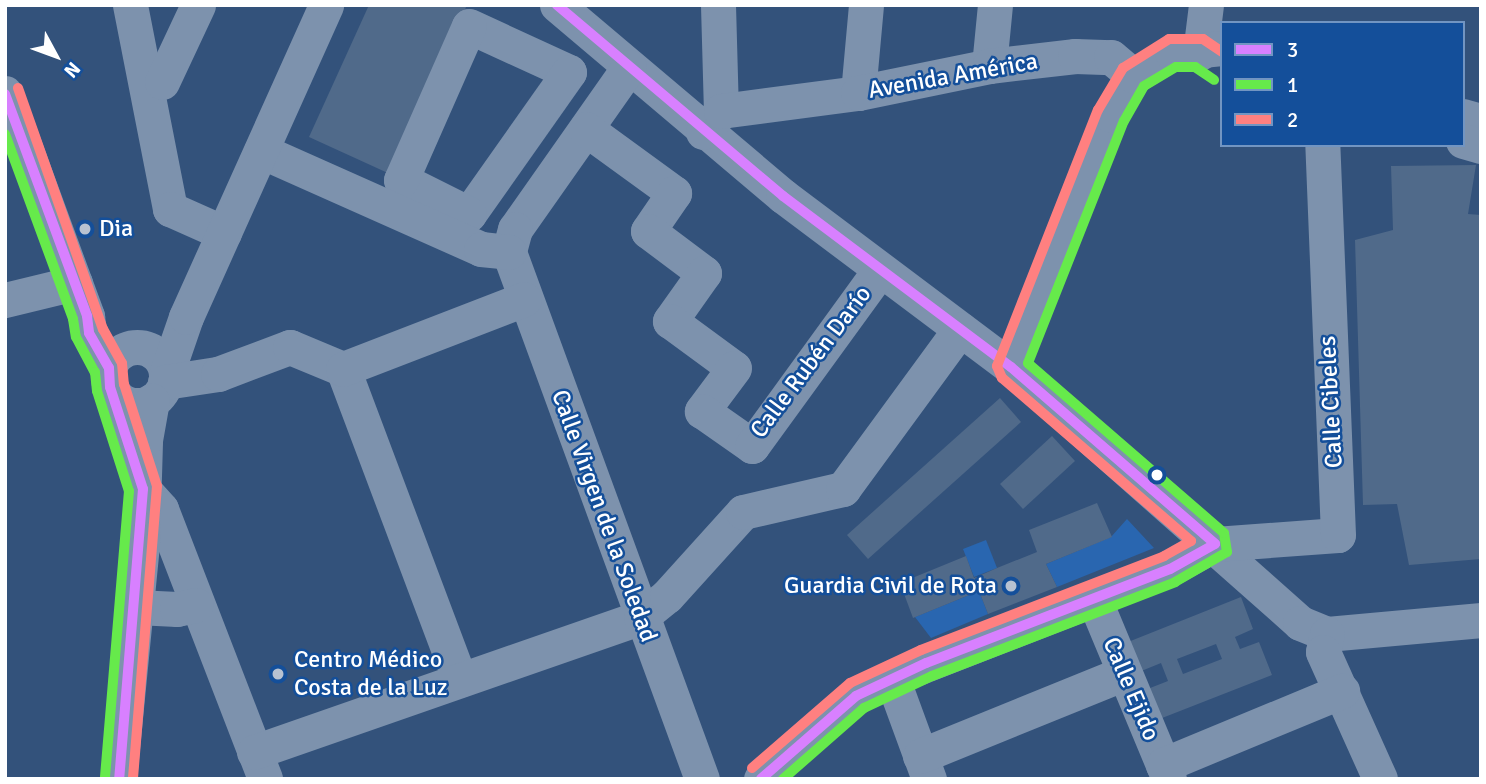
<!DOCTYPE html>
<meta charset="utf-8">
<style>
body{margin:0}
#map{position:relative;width:1486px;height:784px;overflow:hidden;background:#33527b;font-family:Signika,sans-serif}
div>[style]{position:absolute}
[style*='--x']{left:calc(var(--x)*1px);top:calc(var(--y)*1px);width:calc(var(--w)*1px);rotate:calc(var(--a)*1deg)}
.green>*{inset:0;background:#2966b0}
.building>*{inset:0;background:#506a8a}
.minor>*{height:35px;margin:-17.5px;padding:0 17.5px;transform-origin:17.5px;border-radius:17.5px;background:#7d92ad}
.minor>.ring{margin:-17.5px;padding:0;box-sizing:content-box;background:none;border:35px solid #7d92ad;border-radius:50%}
.bus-1>*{height:10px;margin:-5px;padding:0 5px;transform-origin:5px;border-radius:5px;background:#d880ff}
.bus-2>*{height:10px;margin:-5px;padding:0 5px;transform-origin:5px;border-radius:5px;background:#66ea4b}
.bus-3>*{height:10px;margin:-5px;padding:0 5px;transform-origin:5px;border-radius:5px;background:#ff8080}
.dots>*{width:19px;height:19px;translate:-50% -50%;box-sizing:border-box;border:4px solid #144f9a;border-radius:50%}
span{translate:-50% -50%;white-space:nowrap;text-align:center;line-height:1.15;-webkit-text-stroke:5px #144f9a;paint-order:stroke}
.street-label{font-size:24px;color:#fff}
.poi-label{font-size:24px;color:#fff}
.left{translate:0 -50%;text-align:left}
.right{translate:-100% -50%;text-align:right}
.frame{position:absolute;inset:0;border:7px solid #fff;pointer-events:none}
.legend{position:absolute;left:1220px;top:21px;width:245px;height:126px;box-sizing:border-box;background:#144f9a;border:2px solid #7295c2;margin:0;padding:9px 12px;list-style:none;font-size:21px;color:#fff}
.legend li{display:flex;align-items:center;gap:14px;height:35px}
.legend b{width:35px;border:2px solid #7295c2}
.north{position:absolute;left:21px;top:21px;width:70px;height:70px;-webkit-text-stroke:5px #144f9a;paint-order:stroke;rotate:131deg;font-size:19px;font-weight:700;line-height:28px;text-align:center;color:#fff}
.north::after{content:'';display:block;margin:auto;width:24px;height:32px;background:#fff;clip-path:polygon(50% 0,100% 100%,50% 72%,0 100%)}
</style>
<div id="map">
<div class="green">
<div style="clip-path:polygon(1127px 519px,1154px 548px,1057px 587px,1046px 564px,1111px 537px)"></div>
<div style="clip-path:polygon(986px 540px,997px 568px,974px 577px,963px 549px)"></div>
<div style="clip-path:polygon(979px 591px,988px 614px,931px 638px,915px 617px)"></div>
</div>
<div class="building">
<div style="clip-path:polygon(369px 5px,467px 5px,390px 174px,309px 137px)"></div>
<div style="clip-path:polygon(1476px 165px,1468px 214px,1481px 215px,1481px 559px,1409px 565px,1397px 504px,1363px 505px,1355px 240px,1393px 230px,1391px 166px)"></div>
<div style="clip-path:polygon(1000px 398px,1021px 422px,868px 559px,847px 535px)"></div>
<div style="clip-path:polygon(1052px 436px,1075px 461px,1023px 509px,1000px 484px)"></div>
<div style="clip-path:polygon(1097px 503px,1112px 537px,1046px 564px,1057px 587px,988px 614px,979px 591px,913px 618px,900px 583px,966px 556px,974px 578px,997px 568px,1037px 552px,1029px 530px)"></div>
<div style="clip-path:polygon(evenodd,1241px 597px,1253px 629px,1235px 637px,1240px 649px,1259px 642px,1272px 675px,1157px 720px,1145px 690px,1168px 681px,1161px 663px,1134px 674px,1123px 644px,1241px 597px,1216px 644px,1222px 659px,1183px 674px,1177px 659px,1216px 644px)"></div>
</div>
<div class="minor">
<div style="--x:130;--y:5;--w:208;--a:78.9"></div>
<div style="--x:170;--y:209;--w:59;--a:24"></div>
<div style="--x:557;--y:5;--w:296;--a:40.2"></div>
<div style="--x:783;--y:196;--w:285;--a:36.9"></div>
<div style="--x:1011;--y:367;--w:386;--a:41.5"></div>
<div style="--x:1300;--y:623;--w:29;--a:22"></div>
<div style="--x:1327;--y:634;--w:155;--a:-5.2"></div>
<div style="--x:718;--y:5;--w:106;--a:88.4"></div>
<div style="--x:469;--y:26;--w:110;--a:24.7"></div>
<div style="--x:569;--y:72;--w:174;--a:125.2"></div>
<div style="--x:469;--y:214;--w:76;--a:-153.4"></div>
<div style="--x:401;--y:180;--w:168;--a:-66.2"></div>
<div style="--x:1200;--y:53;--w:48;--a:-82.9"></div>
<div style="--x:989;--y:66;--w:61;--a:-84.4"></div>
<div style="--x:629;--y:67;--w:198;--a:125.1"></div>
<div style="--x:515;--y:229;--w:24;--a:105"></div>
<div style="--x:509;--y:252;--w:561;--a:69.89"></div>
<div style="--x:162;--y:82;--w:85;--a:-64.9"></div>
<div style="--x:5;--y:93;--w:238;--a:69.8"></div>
<div style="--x:87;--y:316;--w:17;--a:83"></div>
<div style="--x:89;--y:333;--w:40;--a:60.3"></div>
<div style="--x:858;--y:93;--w:88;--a:-84.8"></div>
<div style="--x:1463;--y:116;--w:19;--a:16"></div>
<div style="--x:586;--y:129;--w:109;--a:36"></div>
<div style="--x:674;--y:193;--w:46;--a:124.4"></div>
<div style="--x:648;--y:231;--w:70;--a:36.9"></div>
<div style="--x:704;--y:273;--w:59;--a:125.3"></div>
<div style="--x:670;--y:321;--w:79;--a:36.3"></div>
<div style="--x:734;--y:368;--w:54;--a:126.7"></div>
<div style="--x:702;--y:411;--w:61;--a:35"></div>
<div style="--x:752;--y:446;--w:218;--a:-54"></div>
<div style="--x:703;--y:132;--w:28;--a:-49"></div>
<div style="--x:721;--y:111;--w:138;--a:-7.5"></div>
<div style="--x:858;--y:93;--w:134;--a:-11.6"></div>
<div style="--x:989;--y:66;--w:87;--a:-6.6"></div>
<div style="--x:1075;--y:56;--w:36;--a:2"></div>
<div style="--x:1111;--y:57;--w:30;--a:40"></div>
<div style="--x:1463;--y:141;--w:19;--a:16"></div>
<div style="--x:261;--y:151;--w:241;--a:24"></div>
<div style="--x:481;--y:249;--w:28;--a:6"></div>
<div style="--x:5;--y:300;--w:72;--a:-13.7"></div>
<div class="ring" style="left:108px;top:347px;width:23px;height:23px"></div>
<div style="--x:1011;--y:367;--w:271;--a:-68.4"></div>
<div style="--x:1111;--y:115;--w:45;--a:-59.5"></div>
<div style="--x:1134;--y:76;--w:44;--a:-31.2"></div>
<div style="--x:1172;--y:53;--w:50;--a:-5.7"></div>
<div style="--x:343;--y:369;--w:332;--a:69.4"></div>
<div style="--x:166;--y:375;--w:61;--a:-71"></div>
<div style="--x:186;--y:317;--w:342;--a:-65.8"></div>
<div style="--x:165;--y:382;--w:54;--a:-8.6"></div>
<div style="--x:218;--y:374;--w:77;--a:-20.6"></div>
<div style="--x:290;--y:347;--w:57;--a:22.5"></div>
<div style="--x:343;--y:369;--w:194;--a:-21.1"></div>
<div style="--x:116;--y:396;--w:97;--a:73.8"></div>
<div style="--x:143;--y:489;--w:27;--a:48"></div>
<div style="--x:161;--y:509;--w:289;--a:68.9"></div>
<div style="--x:1094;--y:599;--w:195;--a:67.4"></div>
<div style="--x:136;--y:607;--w:41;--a:2.8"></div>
<div style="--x:177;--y:609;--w:19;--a:-12"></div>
<div style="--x:1327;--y:634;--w:18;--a:103"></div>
<div style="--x:1323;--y:652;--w:139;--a:65.8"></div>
<div style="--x:892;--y:678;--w:108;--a:69.9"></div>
<div style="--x:254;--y:752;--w:410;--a:-19.2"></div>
<div style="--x:641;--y:617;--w:33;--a:-39"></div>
<div style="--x:667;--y:596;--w:113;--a:-47.9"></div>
<div style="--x:743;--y:512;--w:103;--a:-13"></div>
<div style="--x:843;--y:489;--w:198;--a:-53.8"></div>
<div style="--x:920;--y:756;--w:220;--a:-22.1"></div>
<div style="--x:1163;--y:765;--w:194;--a:-22.5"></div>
<div style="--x:119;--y:779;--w:237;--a:-84.4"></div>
<div style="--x:142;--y:543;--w:103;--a:-88.3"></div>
<div style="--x:145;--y:440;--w:40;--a:-80"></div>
<div style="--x:761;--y:779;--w:126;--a:-41.1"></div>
<div style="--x:856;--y:696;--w:40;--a:-26.6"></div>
<div style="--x:892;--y:678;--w:299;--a:-21.4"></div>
<div style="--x:1170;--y:569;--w:51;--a:-29.1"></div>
<div style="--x:1215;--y:544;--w:123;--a:-4.2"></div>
<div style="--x:1338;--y:535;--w:390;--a:-92.3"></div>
</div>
<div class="bus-1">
<div style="--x:557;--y:5;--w:296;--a:40.2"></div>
<div style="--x:783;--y:196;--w:285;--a:36.9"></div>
<div style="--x:1011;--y:367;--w:270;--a:40.9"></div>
<div style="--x:1215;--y:544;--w:51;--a:150.9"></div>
<div style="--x:1170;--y:569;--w:261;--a:158.9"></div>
<div style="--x:926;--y:663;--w:77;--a:154.8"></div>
<div style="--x:856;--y:696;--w:126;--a:138.9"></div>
<div style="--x:5;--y:94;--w:237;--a:69.7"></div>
<div style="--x:87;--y:316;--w:17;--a:83"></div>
<div style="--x:89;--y:333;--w:40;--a:60.3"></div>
<div style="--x:109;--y:368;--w:19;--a:87"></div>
<div style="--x:110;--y:387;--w:107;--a:72.1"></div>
<div style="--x:143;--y:489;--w:291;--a:94.7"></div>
</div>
<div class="bus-2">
<div style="--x:5;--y:134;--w:197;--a:69.8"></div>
<div style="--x:73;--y:319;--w:18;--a:81"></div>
<div style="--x:76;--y:337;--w:40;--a:62"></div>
<div style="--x:95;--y:372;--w:19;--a:84"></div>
<div style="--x:97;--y:391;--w:105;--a:72.3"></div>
<div style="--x:129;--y:491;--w:288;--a:94.8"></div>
<div style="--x:783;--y:779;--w:108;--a:-41.2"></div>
<div style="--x:864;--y:708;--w:75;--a:-25.2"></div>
<div style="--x:932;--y:676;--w:261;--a:-21.1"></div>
<div style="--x:1175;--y:582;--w:60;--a:-30"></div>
<div style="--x:1227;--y:552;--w:19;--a:-99"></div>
<div style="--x:1224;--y:533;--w:259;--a:-139.1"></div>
<div style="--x:1028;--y:363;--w:260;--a:-68.4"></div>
<div style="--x:1124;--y:121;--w:40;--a:-60.3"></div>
<div style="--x:1144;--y:86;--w:37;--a:-31"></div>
<div style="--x:1176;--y:67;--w:19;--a:0"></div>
<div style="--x:1195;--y:67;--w:23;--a:34"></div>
</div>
<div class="bus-3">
<div style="--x:18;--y:88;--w:256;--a:70.6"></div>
<div style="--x:103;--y:329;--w:39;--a:61"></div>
<div style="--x:122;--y:363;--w:21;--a:85"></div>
<div style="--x:124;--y:384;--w:107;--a:72.1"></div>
<div style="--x:157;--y:486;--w:294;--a:94.7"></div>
<div style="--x:752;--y:768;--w:130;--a:-40.9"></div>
<div style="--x:850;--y:683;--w:78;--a:-24.9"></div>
<div style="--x:921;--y:650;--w:261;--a:-21.1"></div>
<div style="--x:1164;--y:556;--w:31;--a:-29"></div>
<div style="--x:1191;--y:541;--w:250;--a:-139.2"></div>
<div style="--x:1002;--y:378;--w:13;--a:-113"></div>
<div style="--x:997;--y:366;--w:275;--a:-68.5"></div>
<div style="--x:1098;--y:110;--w:49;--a:-59.2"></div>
<div style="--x:1123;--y:68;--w:54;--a:-32.2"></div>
<div style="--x:1169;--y:39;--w:34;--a:0"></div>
<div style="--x:1203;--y:39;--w:23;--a:34"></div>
</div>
<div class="dots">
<div style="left:85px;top:229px;background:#b8c2d1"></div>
<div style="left:1157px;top:475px;background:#fff"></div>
<div style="left:1011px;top:586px;background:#b8c2d1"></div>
<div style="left:278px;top:674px;background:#b8c2d1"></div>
</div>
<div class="street-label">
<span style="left:953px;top:76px;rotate:-10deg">Avenida América</span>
<span style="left:811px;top:362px;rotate:-53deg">Calle Rubén Darío</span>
<span style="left:1331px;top:402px;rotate:-93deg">Calle Cibeles</span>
<span style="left:604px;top:516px;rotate:70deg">Calle Virgen de la Soledad</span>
<span style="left:1131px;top:689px;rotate:67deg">Calle Ejido</span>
</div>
<div class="poi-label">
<span class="left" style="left:99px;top:229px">Dia</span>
<span class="right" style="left:997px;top:586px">Guardia Civil de Rota</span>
<span class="left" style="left:294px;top:674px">Centro Médico<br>Costa de la Luz</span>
</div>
<div class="frame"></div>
<ul class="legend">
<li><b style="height:9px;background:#d880ff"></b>3</li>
<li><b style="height:9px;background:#66ea4b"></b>1</li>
<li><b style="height:9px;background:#ff8080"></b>2</li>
</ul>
<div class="north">N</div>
</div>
